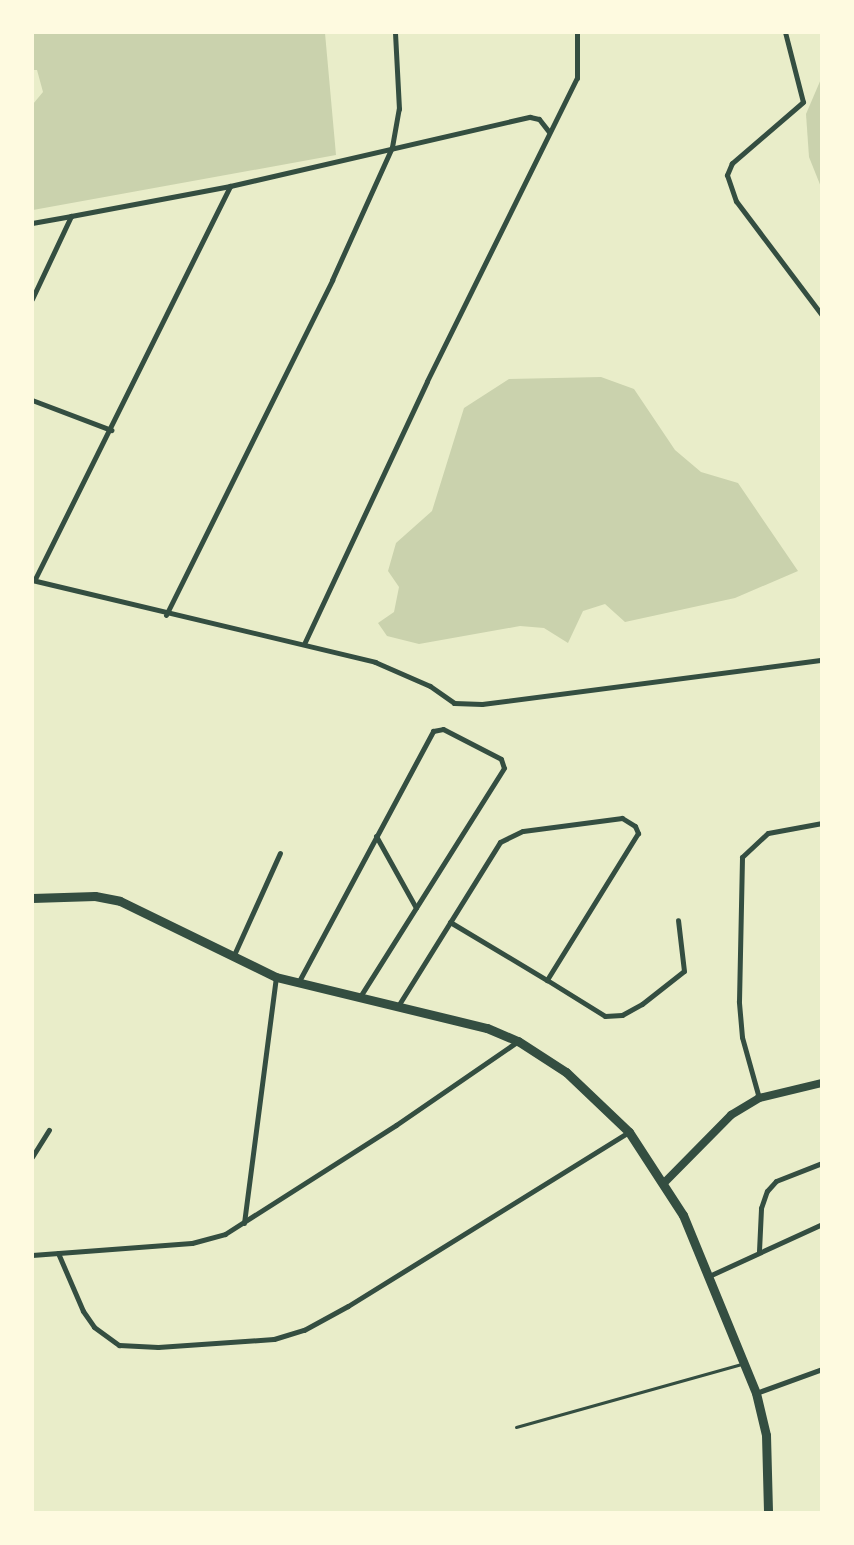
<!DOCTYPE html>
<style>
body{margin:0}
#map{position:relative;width:854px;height:1545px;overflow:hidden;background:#e9edc9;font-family:Jost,sans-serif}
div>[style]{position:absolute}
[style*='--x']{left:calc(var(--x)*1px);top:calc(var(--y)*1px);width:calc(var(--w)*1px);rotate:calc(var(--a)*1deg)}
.green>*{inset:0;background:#cad2ad}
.service>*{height:3px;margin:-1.5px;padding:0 1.5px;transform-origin:1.5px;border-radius:1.5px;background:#344e41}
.minor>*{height:5px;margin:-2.5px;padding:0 2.5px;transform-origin:2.5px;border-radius:2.5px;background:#344e41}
.tertiary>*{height:8px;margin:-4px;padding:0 4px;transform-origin:4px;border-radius:4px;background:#344e41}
.secondary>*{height:9px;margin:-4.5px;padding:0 4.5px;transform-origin:4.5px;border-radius:4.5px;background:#344e41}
span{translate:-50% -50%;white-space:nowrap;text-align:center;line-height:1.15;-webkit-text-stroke:4px #fefae0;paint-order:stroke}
.frame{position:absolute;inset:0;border:34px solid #fefae0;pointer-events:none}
</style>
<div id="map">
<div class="green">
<div style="clip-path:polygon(33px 32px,325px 33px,336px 155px,33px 210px,33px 104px,43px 92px,37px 70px,33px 70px)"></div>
<div style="clip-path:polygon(821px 79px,821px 187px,809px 157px,806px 114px)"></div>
<div style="clip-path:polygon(601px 377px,634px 389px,675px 450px,701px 472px,738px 483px,798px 571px,735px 598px,625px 622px,605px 604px,583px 611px,568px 643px,544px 628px,520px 626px,419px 644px,387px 636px,378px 623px,394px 612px,399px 587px,388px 571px,396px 543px,432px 511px,464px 408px,509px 379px)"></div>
</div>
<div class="service">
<div style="--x:516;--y:1427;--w:235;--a:-15.6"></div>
</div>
<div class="minor">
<div style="--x:785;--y:32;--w:72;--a:75.6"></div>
<div style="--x:803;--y:102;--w:94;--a:139.3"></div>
<div style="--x:732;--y:163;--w:13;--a:113"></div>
<div style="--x:727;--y:175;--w:28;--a:71"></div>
<div style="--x:736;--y:201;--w:143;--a:53"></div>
<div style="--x:32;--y:223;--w:40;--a:-10"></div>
<div style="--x:32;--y:299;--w:92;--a:-64.8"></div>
<div style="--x:71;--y:216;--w:162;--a:-10.7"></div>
<div style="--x:230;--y:186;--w:308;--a:-13"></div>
<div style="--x:530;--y:117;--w:9;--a:13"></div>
<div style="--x:539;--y:119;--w:16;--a:52"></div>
<div style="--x:32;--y:400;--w:85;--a:20.8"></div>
<div style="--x:35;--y:579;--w:439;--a:-63.6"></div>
<div style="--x:32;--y:580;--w:353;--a:13.4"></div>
<div style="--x:375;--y:662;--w:60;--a:23.6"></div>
<div style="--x:430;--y:686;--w:29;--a:35"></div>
<div style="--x:454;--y:703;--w:28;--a:2"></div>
<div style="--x:482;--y:704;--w:343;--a:-7.4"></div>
<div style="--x:166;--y:615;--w:374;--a:-63.6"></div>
<div style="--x:332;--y:280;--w:146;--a:-65.7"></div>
<div style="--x:392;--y:147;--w:39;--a:-80"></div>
<div style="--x:399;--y:109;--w:77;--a:-93"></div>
<div style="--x:304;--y:644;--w:290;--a:-64.9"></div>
<div style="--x:427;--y:381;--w:338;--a:-63.7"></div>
<div style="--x:577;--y:78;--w:46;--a:-90"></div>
<div style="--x:376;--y:836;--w:82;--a:60.9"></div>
<div style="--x:450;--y:922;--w:113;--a:30.9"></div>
<div style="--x:233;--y:957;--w:114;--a:-65.7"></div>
<div style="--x:298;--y:983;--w:286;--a:-61.8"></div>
<div style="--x:433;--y:731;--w:10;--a:-11"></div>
<div style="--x:443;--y:729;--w:65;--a:27.3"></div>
<div style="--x:501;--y:759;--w:9;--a:72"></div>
<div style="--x:504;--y:768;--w:271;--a:122.2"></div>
<div style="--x:398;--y:1006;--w:193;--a:-58.1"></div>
<div style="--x:500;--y:842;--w:25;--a:-26"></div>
<div style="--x:523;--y:831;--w:100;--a:-7.5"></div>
<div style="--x:622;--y:818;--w:15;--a:32"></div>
<div style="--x:635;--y:826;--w:8;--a:67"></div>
<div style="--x:638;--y:833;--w:173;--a:121.8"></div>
<div style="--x:547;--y:980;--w:68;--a:31.8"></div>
<div style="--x:605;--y:1016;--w:17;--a:-3"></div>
<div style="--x:622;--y:1015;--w:23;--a:-29"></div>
<div style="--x:642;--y:1004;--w:53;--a:-38.2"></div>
<div style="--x:684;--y:971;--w:51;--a:-96.7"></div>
<div style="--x:759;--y:1098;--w:63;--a:-105.6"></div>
<div style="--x:742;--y:1037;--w:36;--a:-95"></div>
<div style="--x:739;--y:1001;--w:144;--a:-88.8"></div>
<div style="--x:742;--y:857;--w:35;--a:-43"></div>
<div style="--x:768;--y:833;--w:55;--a:-10.5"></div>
<div style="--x:32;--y:1157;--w:32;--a:-58"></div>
<div style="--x:244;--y:1223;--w:248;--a:-82.6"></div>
<div style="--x:759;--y:1251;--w:43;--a:-87.3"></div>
<div style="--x:761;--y:1208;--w:18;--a:-71"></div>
<div style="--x:767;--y:1191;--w:13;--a:-48"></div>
<div style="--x:776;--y:1181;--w:49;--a:-21.4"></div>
<div style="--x:58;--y:1253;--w:63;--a:66.7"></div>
<div style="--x:83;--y:1311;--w:19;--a:55"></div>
<div style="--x:94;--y:1327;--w:31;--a:36"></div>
<div style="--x:119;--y:1345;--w:39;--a:3"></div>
<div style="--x:158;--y:1347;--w:116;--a:-3.9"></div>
<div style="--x:274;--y:1339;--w:31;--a:-17"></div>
<div style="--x:304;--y:1330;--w:50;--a:-28.6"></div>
<div style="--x:348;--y:1306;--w:331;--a:-31.8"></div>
<div style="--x:32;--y:1255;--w:160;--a:-4.3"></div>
<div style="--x:192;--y:1243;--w:34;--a:-15"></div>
<div style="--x:225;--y:1234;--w:203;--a:-32.5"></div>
<div style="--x:396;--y:1125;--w:148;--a:-34.5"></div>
<div style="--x:709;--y:1276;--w:124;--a:-24.7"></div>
<div style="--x:756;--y:1393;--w:70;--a:-20"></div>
</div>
<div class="tertiary">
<div style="--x:665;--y:1182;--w:94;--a:-45.4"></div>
<div style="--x:731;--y:1115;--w:33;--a:-31"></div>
<div style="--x:759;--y:1098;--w:65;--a:-13.4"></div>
</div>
<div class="secondary">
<div style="--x:32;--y:898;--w:63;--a:-1.8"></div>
<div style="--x:95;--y:896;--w:25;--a:11"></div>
<div style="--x:120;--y:901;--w:174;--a:26"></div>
<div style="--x:276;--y:977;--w:217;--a:13.6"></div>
<div style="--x:487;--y:1028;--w:34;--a:23"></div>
<div style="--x:518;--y:1041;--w:57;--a:32.9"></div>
<div style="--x:566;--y:1072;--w:87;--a:43.6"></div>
<div style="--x:629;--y:1132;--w:99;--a:57"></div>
<div style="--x:683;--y:1215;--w:192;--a:67.7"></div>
<div style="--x:756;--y:1393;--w:43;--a:76.6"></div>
<div style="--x:766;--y:1435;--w:77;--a:88.5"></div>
</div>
<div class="frame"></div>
</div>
